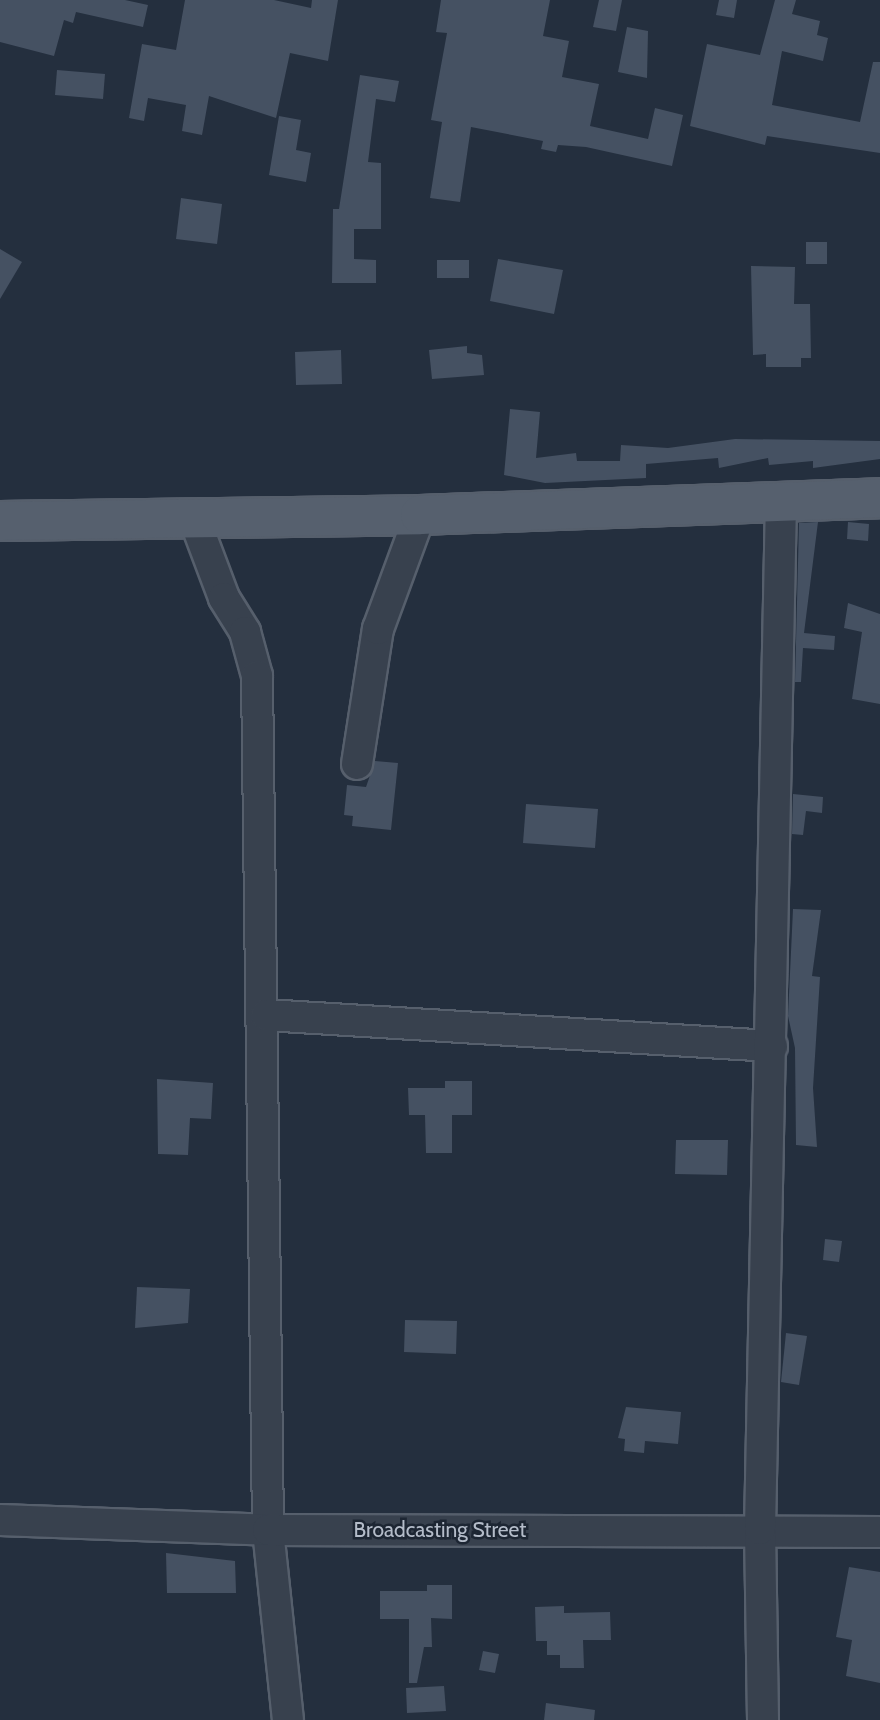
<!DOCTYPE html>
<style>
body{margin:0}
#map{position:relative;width:880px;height:1720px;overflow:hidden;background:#242f3e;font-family:Cabin,sans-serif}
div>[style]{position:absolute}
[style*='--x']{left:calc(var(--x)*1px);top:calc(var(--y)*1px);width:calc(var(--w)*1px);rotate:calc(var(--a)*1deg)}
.building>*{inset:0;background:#455162}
.roads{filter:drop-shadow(2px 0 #565f6c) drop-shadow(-2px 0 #565f6c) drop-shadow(0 2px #565f6c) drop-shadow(0 -2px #565f6c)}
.minor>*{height:30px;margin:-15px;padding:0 15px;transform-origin:15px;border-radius:15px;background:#38414e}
.major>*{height:38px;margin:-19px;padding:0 19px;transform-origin:19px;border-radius:19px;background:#56606e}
span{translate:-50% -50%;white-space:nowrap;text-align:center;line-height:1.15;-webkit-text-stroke:5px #1d2633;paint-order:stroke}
.street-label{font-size:21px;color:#b4bcc9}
</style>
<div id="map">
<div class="building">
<div style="clip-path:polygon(0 0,125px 0,148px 5px,143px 27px,76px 12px,73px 23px,64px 20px,54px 56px,0 42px)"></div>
<div style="clip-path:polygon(185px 0,274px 0,311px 8px,312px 0,338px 0,328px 61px,290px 53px,276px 118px,209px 96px,202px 135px,182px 131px,186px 105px,148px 98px,144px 121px,129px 118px,142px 44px,176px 50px)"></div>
<div style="clip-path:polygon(441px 0,550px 0,543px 36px,569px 41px,562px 77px,599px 84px,590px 126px,648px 139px,655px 108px,683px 115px,672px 166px,586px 147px,558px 145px,556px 152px,541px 149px,543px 141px,471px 127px,460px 202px,430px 198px,442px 122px,431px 120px,447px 33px,436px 32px)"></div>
<div style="clip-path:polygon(599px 0,622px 0,616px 31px,593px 27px)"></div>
<div style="clip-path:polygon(719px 0,737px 0,734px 18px,716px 15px)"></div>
<div style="clip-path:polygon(775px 0,796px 0,792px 14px,820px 21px,817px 35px,828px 38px,823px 61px,782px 51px,772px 105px,860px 122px,873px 62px,880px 62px,880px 153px,767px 136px,765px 145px,690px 126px,707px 44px,760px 55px)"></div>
<div style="clip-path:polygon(627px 27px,648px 31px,647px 78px,618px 72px)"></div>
<div style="clip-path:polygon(57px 70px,105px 74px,103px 99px,55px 95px)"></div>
<div style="clip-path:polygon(360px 75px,399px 81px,395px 102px,376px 99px,368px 162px,381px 163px,381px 229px,354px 229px,354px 259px,376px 260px,376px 283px,332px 283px,333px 209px,339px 209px)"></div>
<div style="clip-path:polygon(279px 116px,301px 120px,296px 150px,311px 153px,306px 182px,269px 175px)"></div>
<div style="clip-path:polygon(181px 198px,222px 204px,217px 244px,176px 239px)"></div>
<div style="clip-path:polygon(806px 242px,827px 242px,827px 264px,806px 264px)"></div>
<div style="clip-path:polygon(0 249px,22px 262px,0 299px)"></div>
<div style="clip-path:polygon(498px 259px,563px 270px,554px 314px,490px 301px)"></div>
<div style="clip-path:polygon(437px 260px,469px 260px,469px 278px,437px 278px)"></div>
<div style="clip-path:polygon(751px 266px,795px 267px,794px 304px,810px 304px,811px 358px,801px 358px,801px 367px,766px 367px,766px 354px,753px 355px)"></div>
<div style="clip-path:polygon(467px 346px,467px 353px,482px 355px,484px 375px,432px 379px,429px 350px)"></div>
<div style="clip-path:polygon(341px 350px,342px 384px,296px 385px,295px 352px)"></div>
<div style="clip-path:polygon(510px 409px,540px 412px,536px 458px,576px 453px,577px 461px,620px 461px,621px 445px,668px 448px,735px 439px,880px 441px,880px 459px,813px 468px,813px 461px,769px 465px,768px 458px,719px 468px,718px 458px,646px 464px,646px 478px,545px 483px,504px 475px)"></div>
<div style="clip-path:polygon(818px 522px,804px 633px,835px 636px,834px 650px,803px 648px,801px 682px,795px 682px,799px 523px)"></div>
<div style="clip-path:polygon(848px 522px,869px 524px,868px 541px,847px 539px)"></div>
<div style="clip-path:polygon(848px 603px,880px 614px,880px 704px,852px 699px,862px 632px,844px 628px)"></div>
<div style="clip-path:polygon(375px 761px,398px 763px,391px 830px,352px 826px,353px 816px,344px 815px,347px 785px,366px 787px)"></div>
<div style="clip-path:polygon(793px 794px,823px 797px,822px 813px,806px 811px,803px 835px,792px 834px)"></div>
<div style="clip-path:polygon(526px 804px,598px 809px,595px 848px,523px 843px)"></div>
<div style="clip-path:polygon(793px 909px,821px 910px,812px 976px,820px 977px,813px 1088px,817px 1147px,796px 1145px,795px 1048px,788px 1016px)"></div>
<div style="clip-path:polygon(157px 1079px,213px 1083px,211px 1119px,190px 1118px,188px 1155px,158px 1154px)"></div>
<div style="clip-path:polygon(445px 1081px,472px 1081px,472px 1115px,452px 1115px,452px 1153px,426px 1153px,425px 1115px,409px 1115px,408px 1088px,445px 1088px)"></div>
<div style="clip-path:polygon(676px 1140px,728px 1140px,727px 1175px,675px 1174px)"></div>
<div style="clip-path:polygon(825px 1239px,842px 1241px,839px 1262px,823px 1260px)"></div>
<div style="clip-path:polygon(137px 1287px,190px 1289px,188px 1323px,135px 1328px)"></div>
<div style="clip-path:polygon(405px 1320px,457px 1321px,456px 1354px,404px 1352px)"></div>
<div style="clip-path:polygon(786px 1333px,807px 1336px,799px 1385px,781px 1382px)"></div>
<div style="clip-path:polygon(626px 1407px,681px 1412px,678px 1444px,645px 1441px,644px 1453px,624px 1451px,625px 1439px,618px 1438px)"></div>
<div style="clip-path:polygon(166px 1553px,235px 1561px,236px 1593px,167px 1593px)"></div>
<div style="clip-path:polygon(849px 1567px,880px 1572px,880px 1683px,846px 1676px,852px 1640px,836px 1637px)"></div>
<div style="clip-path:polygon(427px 1585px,452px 1585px,452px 1619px,431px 1618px,432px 1647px,424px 1647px,417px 1683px,409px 1683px,409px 1619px,380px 1619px,380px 1591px,427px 1591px)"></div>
<div style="clip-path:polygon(564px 1606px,564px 1613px,610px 1612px,611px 1640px,583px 1640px,584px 1668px,560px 1668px,560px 1655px,547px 1655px,547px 1641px,536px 1641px,535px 1607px)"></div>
<div style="clip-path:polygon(483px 1651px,499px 1654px,495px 1673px,479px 1670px)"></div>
<div style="clip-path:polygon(444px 1686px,446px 1711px,407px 1713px,406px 1688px)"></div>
<div style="clip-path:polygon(546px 1703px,595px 1710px,594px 1720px,544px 1720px)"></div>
</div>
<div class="roads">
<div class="minor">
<div style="--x:194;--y:518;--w:85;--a:69.4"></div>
<div style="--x:224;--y:598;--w:40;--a:58"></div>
<div style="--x:245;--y:632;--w:46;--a:74.7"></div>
<div style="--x:257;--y:676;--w:854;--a:89.26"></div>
<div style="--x:268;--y:1530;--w:191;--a:84"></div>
<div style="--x:357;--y:764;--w:137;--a:-81.2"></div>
<div style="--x:378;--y:629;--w:121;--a:-69.8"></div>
<div style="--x:266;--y:1015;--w:507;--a:3.51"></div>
<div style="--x:0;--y:1520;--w:268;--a:2.1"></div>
<div style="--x:268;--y:1530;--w:612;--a:0.19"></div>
<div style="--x:763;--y:1720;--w:191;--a:-90.9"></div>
<div style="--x:760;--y:1529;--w:1027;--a:-88.83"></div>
</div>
<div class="major">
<div style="--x:0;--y:521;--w:420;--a:-0.8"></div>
<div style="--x:420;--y:515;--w:460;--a:-2.1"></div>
</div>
</div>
<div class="street-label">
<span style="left:440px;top:1530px">Broadcasting Street</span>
</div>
</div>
